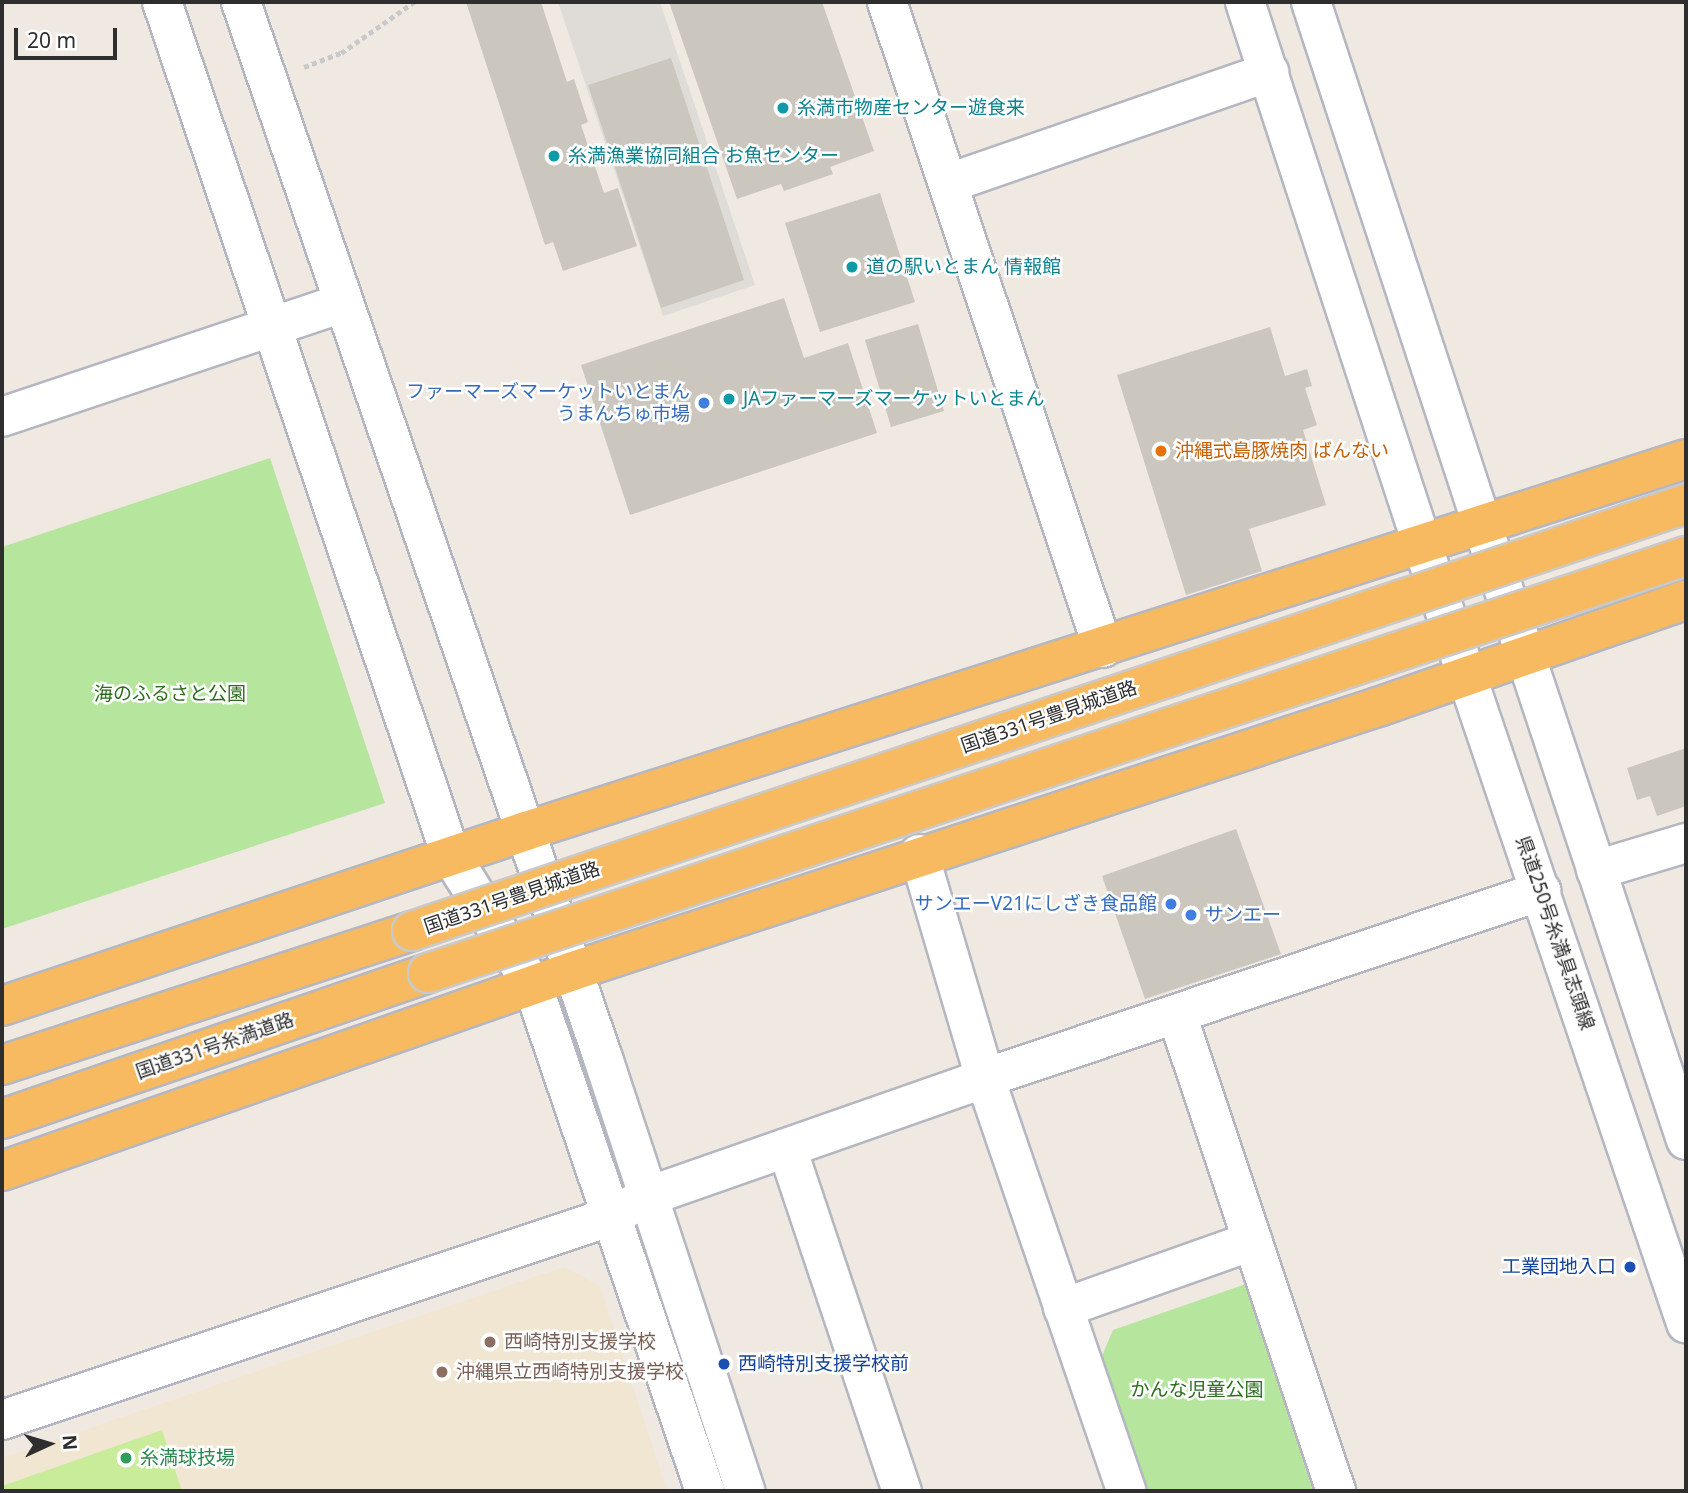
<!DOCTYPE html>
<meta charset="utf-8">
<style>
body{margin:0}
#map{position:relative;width:1688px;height:1493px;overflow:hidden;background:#efe9e1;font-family:"Noto Sans","Noto Sans JP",sans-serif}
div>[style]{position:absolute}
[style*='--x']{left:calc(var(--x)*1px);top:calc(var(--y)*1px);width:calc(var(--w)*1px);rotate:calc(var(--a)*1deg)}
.education>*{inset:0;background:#f0e6d1}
.green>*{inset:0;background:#b6e59e}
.pitch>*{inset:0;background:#c9ec9a}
.plaza>*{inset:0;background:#dfdcd8}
.building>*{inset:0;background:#cbc7bf}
.path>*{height:4.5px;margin-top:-2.25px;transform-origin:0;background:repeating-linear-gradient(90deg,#c9c9c9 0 5px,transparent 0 8.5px)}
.roads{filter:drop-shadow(2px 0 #b4b7c1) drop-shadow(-2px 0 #b4b7c1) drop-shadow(0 2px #b4b7c1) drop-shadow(0 -2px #b4b7c1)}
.minor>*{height:38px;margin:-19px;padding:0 19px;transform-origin:19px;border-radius:19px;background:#fff}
.tertiary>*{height:38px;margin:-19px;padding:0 19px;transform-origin:19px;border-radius:19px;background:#fff}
.secondary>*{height:38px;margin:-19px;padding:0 19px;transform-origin:19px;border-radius:19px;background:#fff}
.trunk>*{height:38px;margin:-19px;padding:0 19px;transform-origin:19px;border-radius:19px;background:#f8ba60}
.bridges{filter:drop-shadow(2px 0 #c9c9c9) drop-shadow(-2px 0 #c9c9c9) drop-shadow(0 2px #c9c9c9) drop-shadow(0 -2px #c9c9c9)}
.trunk-bridge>*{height:38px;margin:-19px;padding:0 19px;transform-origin:19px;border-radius:19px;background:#f8ba60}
.dots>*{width:19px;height:19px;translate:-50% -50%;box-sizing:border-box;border:4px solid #fff;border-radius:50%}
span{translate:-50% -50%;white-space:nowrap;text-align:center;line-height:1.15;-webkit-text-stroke:5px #fff;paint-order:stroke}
.culture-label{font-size:19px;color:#0d838f}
.left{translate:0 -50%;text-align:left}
.shop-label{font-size:19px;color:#366cbe}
.right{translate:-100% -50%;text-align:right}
.food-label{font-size:19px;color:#c56008}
.park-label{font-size:19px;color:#2c6e1b}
.street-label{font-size:19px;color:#2e2e2e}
.transit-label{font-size:19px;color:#164399}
.education-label{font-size:19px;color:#785e54}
.leisure-label{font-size:19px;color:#27864d}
.frame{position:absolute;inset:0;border:4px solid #2e2e2e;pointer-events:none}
.north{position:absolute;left:14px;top:1409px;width:70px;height:70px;-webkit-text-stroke:5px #fff;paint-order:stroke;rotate:86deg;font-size:19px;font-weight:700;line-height:28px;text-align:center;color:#2e2e2e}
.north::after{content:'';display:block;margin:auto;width:24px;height:32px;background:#2e2e2e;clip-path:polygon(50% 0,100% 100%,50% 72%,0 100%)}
.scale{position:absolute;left:14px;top:28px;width:103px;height:32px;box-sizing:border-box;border:4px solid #2e2e2e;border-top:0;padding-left:9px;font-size:21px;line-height:24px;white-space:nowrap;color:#2e2e2e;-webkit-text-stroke:5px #fff;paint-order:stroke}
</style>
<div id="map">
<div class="education">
<div style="clip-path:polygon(564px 1267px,600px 1286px,667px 1491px,2px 1491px,2px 1458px)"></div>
</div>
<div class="green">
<div style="clip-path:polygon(270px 458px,385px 803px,2px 929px,2px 547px)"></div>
<div style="clip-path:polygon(1246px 1284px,1315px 1491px,1147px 1491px,1101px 1358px,1113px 1330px)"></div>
</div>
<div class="pitch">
<div style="clip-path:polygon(162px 1430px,182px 1491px,2px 1491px,2px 1486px)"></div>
</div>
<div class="plaza">
<div style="clip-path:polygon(558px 2px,660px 2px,755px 285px,663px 316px)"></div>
</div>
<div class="building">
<div style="clip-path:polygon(466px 2px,541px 2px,567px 82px,574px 79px,588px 122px,581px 125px,604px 193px,618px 188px,637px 246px,563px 271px,553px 242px,545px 245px)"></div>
<div style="clip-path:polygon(669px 2px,822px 2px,874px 151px,830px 167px,833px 174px,784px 191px,781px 184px,737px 199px)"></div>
<div style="clip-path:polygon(671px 58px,744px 280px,661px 308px,588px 85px)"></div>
<div style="clip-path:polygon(880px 193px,915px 302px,820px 332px,785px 223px)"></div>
<div style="clip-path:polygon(784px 298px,804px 358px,848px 343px,877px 433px,630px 515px,581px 365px)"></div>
<div style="clip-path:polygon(918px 324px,944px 411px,891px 427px,865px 340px)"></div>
<div style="clip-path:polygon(1270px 327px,1285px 376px,1307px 369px,1312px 386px,1305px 388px,1317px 425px,1303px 430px,1326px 505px,1249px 529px,1262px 571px,1186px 595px,1117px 375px)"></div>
<div style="clip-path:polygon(1686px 748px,1686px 806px,1657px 816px,1650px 796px,1637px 800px,1627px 768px)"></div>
<div style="clip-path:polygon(1236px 829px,1281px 954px,1145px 999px,1102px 876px)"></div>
</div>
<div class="path">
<div style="--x:304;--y:67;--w:40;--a:-21"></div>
<div style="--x:341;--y:53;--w:89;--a:-34.9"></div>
</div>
<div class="roads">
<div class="minor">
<div style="--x:887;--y:2;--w:681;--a:71.51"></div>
<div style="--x:949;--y:183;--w:339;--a:-19.1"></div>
<div style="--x:919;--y:854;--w:234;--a:73.6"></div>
<div style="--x:985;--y:1078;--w:436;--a:71.1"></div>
<div style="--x:1596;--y:870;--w:94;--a:-16.7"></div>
<div style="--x:1177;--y:1015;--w:502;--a:71.53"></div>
<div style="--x:787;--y:1148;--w:362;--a:71.5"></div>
<div style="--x:1063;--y:1308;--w:201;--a:-19.5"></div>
<div style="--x:2;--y:1420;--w:643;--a:-18.49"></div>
<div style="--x:612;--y:1216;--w:39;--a:-29"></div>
<div style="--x:646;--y:1197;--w:359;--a:-19.3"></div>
<div style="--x:985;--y:1078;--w:587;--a:-18.59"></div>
</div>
<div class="tertiary">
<div style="--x:162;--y:2;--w:902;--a:71.3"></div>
<div style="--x:451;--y:856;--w:154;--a:57.8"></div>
<div style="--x:533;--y:986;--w:533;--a:71.19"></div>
<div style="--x:241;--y:2;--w:1116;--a:71.08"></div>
<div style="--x:603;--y:1058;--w:456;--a:71.8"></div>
<div style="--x:1245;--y:2;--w:570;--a:71.91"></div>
<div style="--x:1311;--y:2;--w:549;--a:71.86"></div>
<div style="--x:2;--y:417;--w:360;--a:-18.5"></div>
</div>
<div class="secondary">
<div style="--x:1482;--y:524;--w:649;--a:71.68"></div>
<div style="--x:1422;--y:544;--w:823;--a:71.28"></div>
</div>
<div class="trunk">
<div style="--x:2;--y:1006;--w:552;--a:-18.47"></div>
<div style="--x:526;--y:831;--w:1218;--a:-17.78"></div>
<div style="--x:2;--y:1065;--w:431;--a:-18.1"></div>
<div style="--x:2;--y:1119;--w:450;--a:-18.9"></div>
<div style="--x:2;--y:1171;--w:605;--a:-19.3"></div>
<div style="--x:573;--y:971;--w:847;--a:-18.16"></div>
<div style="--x:1378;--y:707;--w:326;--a:-19.2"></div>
</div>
</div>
<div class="bridges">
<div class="trunk-bridge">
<div style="--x:412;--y:931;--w:1344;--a:-18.53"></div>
<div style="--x:428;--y:973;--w:1325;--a:-18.34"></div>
</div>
</div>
<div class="dots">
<div style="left:783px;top:108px;background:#0f9aa8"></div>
<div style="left:554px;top:156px;background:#0f9aa8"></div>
<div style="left:852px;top:267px;background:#0f9aa8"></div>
<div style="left:729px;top:399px;background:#0f9aa8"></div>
<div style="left:704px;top:403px;background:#3f7fe0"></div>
<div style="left:1161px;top:451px;background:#e8710a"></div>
<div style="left:1171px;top:904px;background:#3f7fe0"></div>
<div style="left:1191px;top:915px;background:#3f7fe0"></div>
<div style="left:1630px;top:1267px;background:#1a4fb4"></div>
<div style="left:490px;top:1342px;background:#8d6e63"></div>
<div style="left:724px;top:1364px;background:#1a4fb4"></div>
<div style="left:442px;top:1372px;background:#8d6e63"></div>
<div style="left:126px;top:1458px;background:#2e9e5b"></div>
</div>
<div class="culture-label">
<span class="left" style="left:797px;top:108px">糸満市物産センター遊食来</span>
<span class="left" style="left:568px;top:156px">糸満漁業協同組合 お魚センター</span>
<span class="left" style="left:866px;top:267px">道の駅いとまん 情報館</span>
<span class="left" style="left:743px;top:399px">JAファーマーズマーケットいとまん</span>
</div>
<div class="shop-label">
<span class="right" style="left:690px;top:403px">ファーマーズマーケットいとまん<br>うまんちゅ市場</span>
<span class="right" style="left:1157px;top:904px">サンエーV21にしざき食品館</span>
<span class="left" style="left:1205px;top:915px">サンエー</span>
</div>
<div class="food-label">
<span class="left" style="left:1175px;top:451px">沖縄式島豚焼肉 ばんない</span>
</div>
<div class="park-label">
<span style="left:170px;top:694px">海のふるさと公園</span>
<span style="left:1197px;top:1390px">かんな児童公園</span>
</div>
<div class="street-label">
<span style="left:1049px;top:717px;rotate:-19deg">国道331号豊見城道路</span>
<span style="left:512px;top:898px;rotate:-19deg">国道331号豊見城道路</span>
<span style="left:1555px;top:933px;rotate:71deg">県道250号糸満具志頭線</span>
<span style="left:215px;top:1046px;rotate:-19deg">国道331号糸満道路</span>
</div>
<div class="transit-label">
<span class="right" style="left:1616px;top:1267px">工業団地入口</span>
<span class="left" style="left:738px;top:1364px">西崎特別支援学校前</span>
</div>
<div class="education-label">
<span class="left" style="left:504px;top:1342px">西崎特別支援学校</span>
<span class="left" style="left:456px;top:1372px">沖縄県立西崎特別支援学校</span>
</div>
<div class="leisure-label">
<span class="left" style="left:140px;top:1458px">糸満球技場</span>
</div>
<div class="frame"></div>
<div class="north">N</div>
<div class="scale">20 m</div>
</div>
